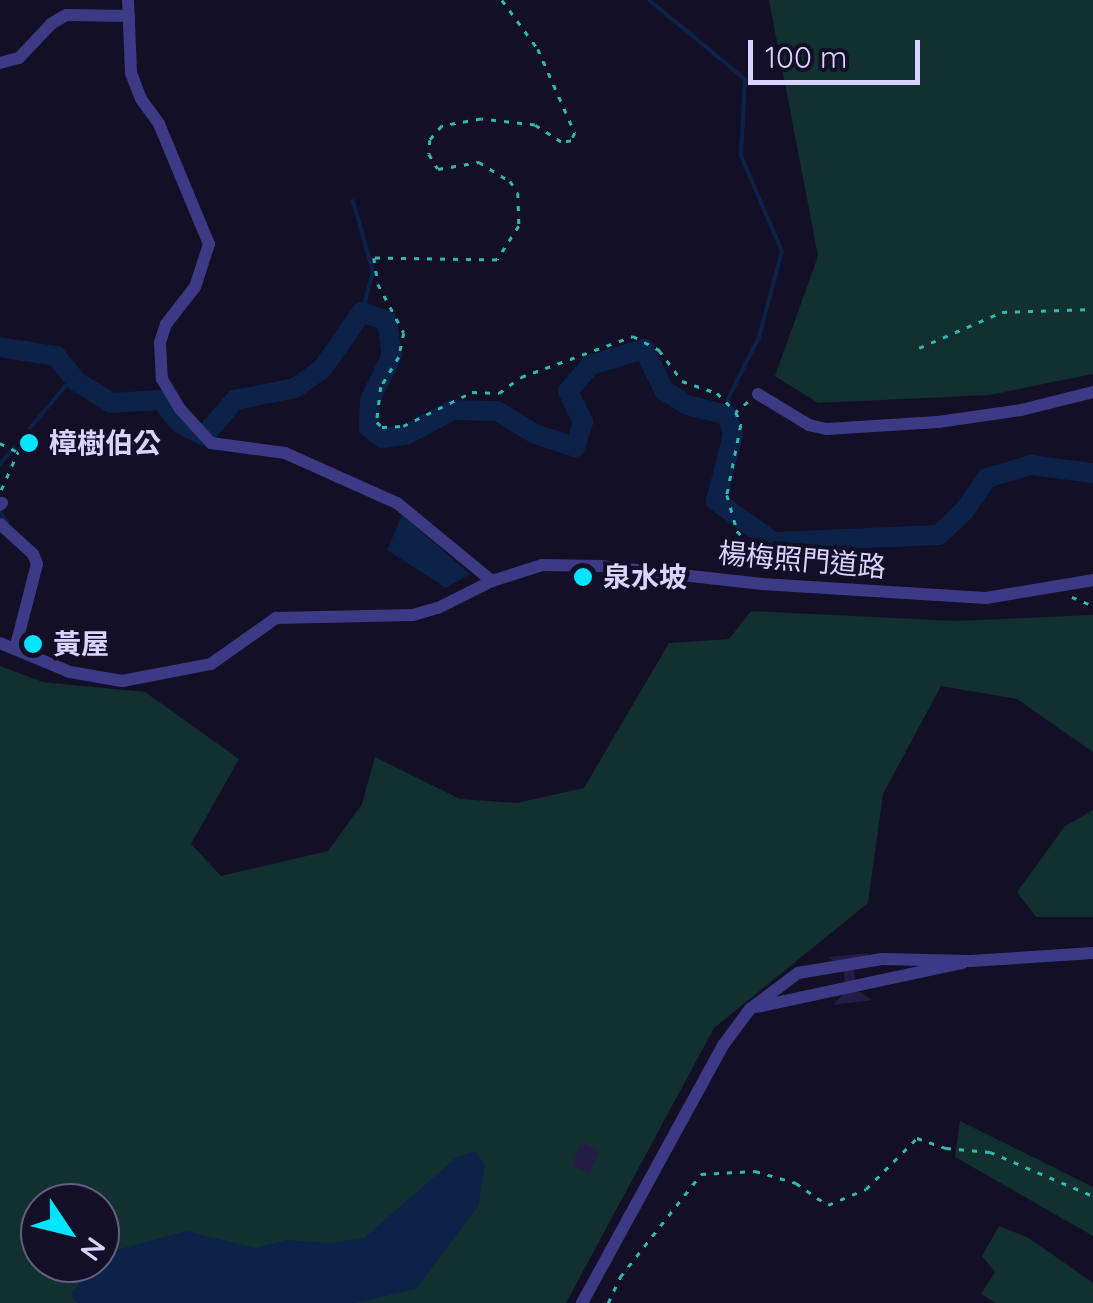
<!DOCTYPE html>
<meta charset="utf-8">
<style>
body{margin:0}
#map{position:relative;width:1093px;height:1303px;overflow:hidden;background:#130f26;font-family:Quicksand,"Noto Sans TC",sans-serif}
div>[style]{position:absolute}
[style*='--x']{left:calc(var(--x)*1px);top:calc(var(--y)*1px);width:calc(var(--w)*1px);rotate:calc(var(--a)*1deg)}
.green>*{inset:0;background:#12302f}
.water>*{inset:0;background:#0c2248}
.stream>*{height:4px;margin:-2px;padding:0 2px;transform-origin:2px;border-radius:2px;background:#0c2248}
.river>*{height:20px;margin:-10px;padding:0 10px;transform-origin:10px;border-radius:10px;background:#0c2248}
.building>*{inset:0;background:#241b47}
.path>*{height:2.5px;margin-top:-1.25px;transform-origin:0;background:repeating-linear-gradient(90deg,#2fb8b0 0 5px,transparent 0 13px)}
.minor>*{height:12px;margin:-6px;padding:0 6px;transform-origin:6px;border-radius:6px;background:#3d3a85}
.dots>*{width:28px;height:28px;translate:-50% -50%;box-sizing:border-box;border:5px solid #130f26;border-radius:50%}
span{translate:-50% -50%;white-space:nowrap;text-align:center;line-height:1.15;-webkit-text-stroke:8px #130f26;paint-order:stroke}
.poi-label{font-size:28px;color:#d9d4ff;font-weight:700}
.left{translate:0 -50%;text-align:left}
.street-label{font-size:28px;color:#d9d4ff}
.north{position:absolute;left:20px;top:1183px;width:100px;height:100px;box-sizing:border-box;background:#130f26;border:2px solid #625e7d;border-radius:50%;rotate:125deg;font-size:28px;font-weight:700;line-height:40px;text-align:center;color:#d9d4ff}
.north::after{content:'';display:block;margin:auto;width:35px;height:45px;background:#00e5ff;clip-path:polygon(50% 0,100% 100%,50% 72%,0 100%)}
.scale{position:absolute;left:748px;top:40px;width:172px;height:45px;box-sizing:border-box;border:5px solid #d9d4ff;border-top:0;padding-left:12px;font-size:30px;line-height:35px;white-space:nowrap;color:#d9d4ff;-webkit-text-stroke:8px #130f26;paint-order:stroke}
</style>
<div id="map">
<div class="green">
<div style="clip-path:polygon(769px 0,1093px 0,1093px 374px,989px 395px,818px 403px,775px 376px,818px 256px)"></div>
<div style="clip-path:polygon(evenodd,751px 611px,956px 621px,1093px 615px,1093px 752px,1017px 699px,941px 686px,883px 794px,868px 903px,714px 1028px,566px 1303px,0 1303px,0 666px,43px 682px,145px 692px,239px 759px,191px 844px,221px 876px,328px 851px,362px 804px,375px 757px,460px 799px,517px 803px,584px 788px,669px 643px,729px 639px,751px 611px,40px 1203px,100px 1203px,100px 1263px,40px 1263px,40px 1203px)"></div>
<div style="clip-path:polygon(1093px 810px,1093px 917px,1036px 917px,1017px 892px,1065px 826px)"></div>
<div style="clip-path:polygon(960px 1121px,1093px 1187px,1093px 1236px,955px 1157px)"></div>
<div style="clip-path:polygon(999px 1226px,1029px 1238px,1093px 1283px,1093px 1303px,996px 1303px,981px 1294px,995px 1272px,982px 1256px)"></div>
</div>
<div class="water">
<div style="clip-path:polygon(402px 515px,470px 574px,446px 588px,387px 550px)"></div>
<div style="clip-path:polygon(475px 1152px,485px 1164px,478px 1206px,416px 1289px,355px 1303px,78px 1303px,73px 1299px,72px 1291px,113px 1251px,186px 1231px,256px 1248px,286px 1240px,330px 1243px,364px 1238px,458px 1156px)"></div>
</div>
<div class="stream">
<div style="--x:649;--y:0;--w:124;--a:39.5"></div>
<div style="--x:745;--y:79;--w:77;--a:93"></div>
<div style="--x:741;--y:156;--w:103;--a:66.7"></div>
<div style="--x:782;--y:251;--w:89;--a:105"></div>
<div style="--x:759;--y:337;--w:69;--a:116.6"></div>
<div style="--x:728;--y:399;--w:16;--a:94"></div>
<div style="--x:353;--y:201;--w:74;--a:74.3"></div>
<div style="--x:373;--y:272;--w:41;--a:105.4"></div>
<div style="--x:0;--y:464;--w:114;--a:-50"></div>
<div style="--x:0;--y:512;--w:12;--a:55"></div>
</div>
<div class="river">
<div style="--x:0;--y:347;--w:57;--a:9.1"></div>
<div style="--x:56;--y:356;--w:33;--a:51"></div>
<div style="--x:77;--y:382;--w:41;--a:31"></div>
<div style="--x:112;--y:403;--w:48;--a:-3.6"></div>
<div style="--x:160;--y:400;--w:32;--a:49"></div>
<div style="--x:181;--y:424;--w:26;--a:28"></div>
<div style="--x:204;--y:436;--w:48;--a:-49.3"></div>
<div style="--x:235;--y:400;--w:61;--a:-11.3"></div>
<div style="--x:295;--y:388;--w:33;--a:-35"></div>
<div style="--x:322;--y:369;--w:70;--a:-54.9"></div>
<div style="--x:362;--y:312;--w:27;--a:20"></div>
<div style="--x:387;--y:321;--w:34;--a:82"></div>
<div style="--x:392;--y:355;--w:50;--a:116.1"></div>
<div style="--x:370;--y:400;--w:28;--a:92"></div>
<div style="--x:369;--y:428;--w:17;--a:36"></div>
<div style="--x:383;--y:438;--w:23;--a:-7"></div>
<div style="--x:406;--y:435;--w:53;--a:-28"></div>
<div style="--x:453;--y:410;--w:44;--a:1.3"></div>
<div style="--x:497;--y:411;--w:44;--a:31.2"></div>
<div style="--x:535;--y:434;--w:42;--a:18"></div>
<div style="--x:575;--y:447;--w:26;--a:-72"></div>
<div style="--x:583;--y:422;--w:34;--a:-116"></div>
<div style="--x:568;--y:391;--w:35;--a:-49"></div>
<div style="--x:591;--y:365;--w:55;--a:-16.8"></div>
<div style="--x:644;--y:349;--w:46;--a:64"></div>
<div style="--x:664;--y:390;--w:27;--a:33"></div>
<div style="--x:687;--y:405;--w:41;--a:14"></div>
<div style="--x:727;--y:415;--w:20;--a:72"></div>
<div style="--x:733;--y:434;--w:69;--a:104.2"></div>
<div style="--x:716;--y:501;--w:70;--a:35.7"></div>
<div style="--x:773;--y:542;--w:166;--a:-2.4"></div>
<div style="--x:939;--y:535;--w:35;--a:-44"></div>
<div style="--x:964;--y:511;--w:40;--a:-55.1"></div>
<div style="--x:987;--y:478;--w:46;--a:-16.5"></div>
<div style="--x:1031;--y:465;--w:63;--a:7.4"></div>
</div>
<div class="building">
<div style="clip-path:polygon(28px 436px,36px 442px,31px 450px,22px 444px)"></div>
<div style="clip-path:polygon(869px 953px,854px 969px,856px 990px,873px 1000px,833px 1005px,845px 992px,844px 969px,828px 957px)"></div>
<div style="clip-path:polygon(581px 1143px,599px 1150px,590px 1173px,572px 1166px)"></div>
</div>
<div class="path">
<div style="--x:502;--y:0;--w:61;--a:53.7"></div>
<div style="--x:538;--y:49;--w:92;--a:66.2"></div>
<div style="--x:575;--y:133;--w:9;--a:117"></div>
<div style="--x:571;--y:141;--w:10;--a:174"></div>
<div style="--x:561;--y:142;--w:31;--a:-147"></div>
<div style="--x:535;--y:125;--w:54;--a:-173.7"></div>
<div style="--x:481;--y:119;--w:40;--a:170"></div>
<div style="--x:442;--y:126;--w:18;--a:131"></div>
<div style="--x:430;--y:140;--w:14;--a:94"></div>
<div style="--x:429;--y:154;--w:17;--a:59"></div>
<div style="--x:438;--y:169;--w:42;--a:-9.7"></div>
<div style="--x:479;--y:162;--w:36;--a:32"></div>
<div style="--x:510;--y:181;--w:14;--a:56"></div>
<div style="--x:518;--y:193;--w:33;--a:88"></div>
<div style="--x:519;--y:226;--w:40;--a:122.9"></div>
<div style="--x:497;--y:260;--w:123;--a:-179.1"></div>
<div style="--x:374;--y:258;--w:26;--a:81"></div>
<div style="--x:378;--y:284;--w:55;--a:62"></div>
<div style="--x:404;--y:333;--w:25;--a:102"></div>
<div style="--x:399;--y:357;--w:35;--a:121"></div>
<div style="--x:381;--y:387;--w:35;--a:97"></div>
<div style="--x:377;--y:422;--w:7;--a:45"></div>
<div style="--x:382;--y:427;--w:21;--a:-3"></div>
<div style="--x:403;--y:426;--w:77;--a:-26.2"></div>
<div style="--x:472;--y:392;--w:27;--a:2"></div>
<div style="--x:499;--y:393;--w:27;--a:-36"></div>
<div style="--x:521;--y:377;--w:119;--a:-20.1"></div>
<div style="--x:633;--y:336;--w:30;--a:28"></div>
<div style="--x:659;--y:350;--w:39;--a:53"></div>
<div style="--x:682;--y:381;--w:37;--a:19"></div>
<div style="--x:717;--y:393;--w:27;--a:45"></div>
<div style="--x:919;--y:348;--w:90;--a:-23.4"></div>
<div style="--x:1002;--y:312;--w:91;--a:-1.9"></div>
<div style="--x:748;--y:402;--w:16;--a:140"></div>
<div style="--x:736;--y:412;--w:14;--a:69"></div>
<div style="--x:741;--y:425;--w:71;--a:101.3"></div>
<div style="--x:727;--y:495;--w:37;--a:74"></div>
<div style="--x:737;--y:531;--w:17;--a:45"></div>
<div style="--x:749;--y:543;--w:61;--a:29.5"></div>
<div style="--x:0;--y:443;--w:18;--a:27"></div>
<div style="--x:1;--y:490;--w:47;--a:-66.2"></div>
<div style="--x:1072;--y:597;--w:23;--a:23"></div>
<div style="--x:608;--y:1303;--w:29;--a:-65"></div>
<div style="--x:620;--y:1277;--w:131;--a:-51.8"></div>
<div style="--x:701;--y:1174;--w:54;--a:-3.2"></div>
<div style="--x:755;--y:1171;--w:43;--a:16.3"></div>
<div style="--x:796;--y:1183;--w:39;--a:35"></div>
<div style="--x:828;--y:1205;--w:41;--a:-22.8"></div>
<div style="--x:866;--y:1189;--w:72;--a:-45"></div>
<div style="--x:917;--y:1138;--w:31;--a:19"></div>
<div style="--x:946;--y:1148;--w:44;--a:5.2"></div>
<div style="--x:990;--y:1152;--w:112;--a:23.1"></div>
</div>
<div class="minor">
<div style="--x:128;--y:0;--w:73;--a:87.6"></div>
<div style="--x:131;--y:73;--w:28;--a:69"></div>
<div style="--x:141;--y:99;--w:31;--a:54"></div>
<div style="--x:159;--y:124;--w:130;--a:67.4"></div>
<div style="--x:209;--y:244;--w:45;--a:108"></div>
<div style="--x:195;--y:287;--w:47;--a:128.1"></div>
<div style="--x:166;--y:324;--w:20;--a:108"></div>
<div style="--x:160;--y:343;--w:36;--a:87"></div>
<div style="--x:162;--y:379;--w:35;--a:59"></div>
<div style="--x:180;--y:409;--w:46;--a:47.6"></div>
<div style="--x:211;--y:443;--w:75;--a:7.7"></div>
<div style="--x:285;--y:453;--w:123;--a:24.1"></div>
<div style="--x:397;--y:503;--w:123;--a:39.4"></div>
<div style="--x:0;--y:63;--w:20;--a:-15"></div>
<div style="--x:19;--y:58;--w:47;--a:-46.7"></div>
<div style="--x:51;--y:24;--w:17;--a:-31"></div>
<div style="--x:66;--y:15;--w:63;--a:0.9"></div>
<div style="--x:758;--y:394;--w:60;--a:31.3"></div>
<div style="--x:809;--y:425;--w:18;--a:13"></div>
<div style="--x:827;--y:429;--w:111;--a:-3.6"></div>
<div style="--x:938;--y:422;--w:84;--a:-8.2"></div>
<div style="--x:1021;--y:410;--w:74;--a:-14"></div>
<div style="--x:0;--y:505;--w:3;--a:-45"></div>
<div style="--x:0;--y:524;--w:45;--a:42.3"></div>
<div style="--x:33;--y:554;--w:11;--a:68"></div>
<div style="--x:37;--y:564;--w:88;--a:104.5"></div>
<div style="--x:0;--y:643;--w:76;--a:22.5"></div>
<div style="--x:70;--y:672;--w:53;--a:9.8"></div>
<div style="--x:122;--y:681;--w:91;--a:-10.8"></div>
<div style="--x:211;--y:664;--w:80;--a:-35.3"></div>
<div style="--x:276;--y:618;--w:137;--a:-1.3"></div>
<div style="--x:413;--y:615;--w:26;--a:-16"></div>
<div style="--x:438;--y:608;--w:60;--a:-26.6"></div>
<div style="--x:492;--y:581;--w:52;--a:-17.7"></div>
<div style="--x:542;--y:565;--w:59;--a:1"></div>
<div style="--x:601;--y:566;--w:162;--a:6.4"></div>
<div style="--x:762;--y:584;--w:224;--a:3.6"></div>
<div style="--x:986;--y:598;--w:109;--a:-9.5"></div>
<div style="--x:757;--y:1007;--w:210;--a:-12.1"></div>
<div style="--x:582;--y:1303;--w:295;--a:-61.3"></div>
<div style="--x:724;--y:1044;--w:44;--a:-53.4"></div>
<div style="--x:750;--y:1009;--w:60;--a:-36.9"></div>
<div style="--x:798;--y:973;--w:85;--a:-9.5"></div>
<div style="--x:882;--y:959;--w:88;--a:1.3"></div>
<div style="--x:970;--y:961;--w:123;--a:-3.7"></div>
</div>
<div class="dots">
<div style="left:29px;top:443px;background:#00e5ff"></div>
<div style="left:583px;top:577px;background:#00e5ff"></div>
<div style="left:33px;top:644px;background:#00e5ff"></div>
</div>
<div class="poi-label">
<span class="left" style="left:49px;top:443px">樟樹伯公</span>
<span class="left" style="left:603px;top:577px">泉水坡</span>
<span class="left" style="left:53px;top:644px">黃屋</span>
</div>
<div class="street-label">
<span style="left:802px;top:560px;rotate:5deg">楊梅照門道路</span>
</div>
<div class="north">N</div>
<div class="scale">100 m</div>
</div>
